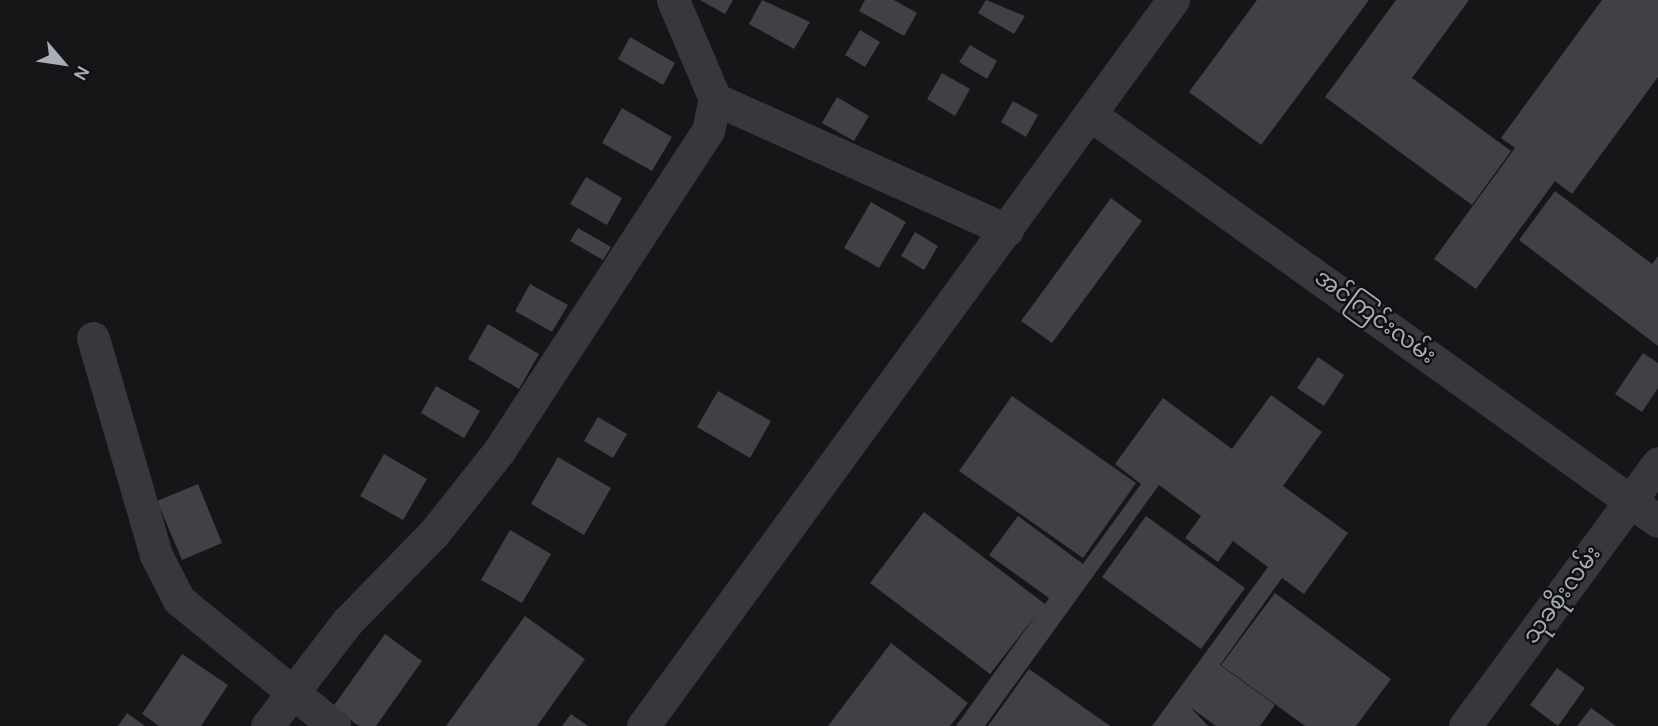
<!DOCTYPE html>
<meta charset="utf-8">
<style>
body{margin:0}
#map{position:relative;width:1658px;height:726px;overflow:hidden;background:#161618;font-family:Karla,"Noto Sans Myanmar",sans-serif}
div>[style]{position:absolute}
.building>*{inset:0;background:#404145}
.street>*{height:33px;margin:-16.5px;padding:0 16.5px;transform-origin:16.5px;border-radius:16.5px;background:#37383d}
span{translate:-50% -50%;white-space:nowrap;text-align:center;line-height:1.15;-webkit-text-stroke:5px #111113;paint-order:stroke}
.street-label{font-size:23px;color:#a8adb8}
.north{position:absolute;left:28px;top:28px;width:70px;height:70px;-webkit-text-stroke:5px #111113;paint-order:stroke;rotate:119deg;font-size:19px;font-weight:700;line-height:28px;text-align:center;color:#a8adb8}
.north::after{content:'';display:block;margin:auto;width:24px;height:32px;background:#a8adb8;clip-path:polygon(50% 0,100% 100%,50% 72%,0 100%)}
</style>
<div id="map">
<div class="building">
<i style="clip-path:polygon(700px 0,733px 0,725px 14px)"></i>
<i style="clip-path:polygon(762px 0,810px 22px,794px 49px,749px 24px)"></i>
<i style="clip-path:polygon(865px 0,894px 0,917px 13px,904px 36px,859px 11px)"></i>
<i style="clip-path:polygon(986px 0,1025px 16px,1014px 34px,978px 13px)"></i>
<i style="clip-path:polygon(1257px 0,1369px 0,1261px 145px,1189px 92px)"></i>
<i style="clip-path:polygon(1396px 0,1469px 0,1412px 78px,1511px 151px,1472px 205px,1325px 97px)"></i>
<i style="clip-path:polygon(1602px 0,1658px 0,1658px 77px,1572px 194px,1555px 181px,1476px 289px,1434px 259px,1515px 148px,1501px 138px)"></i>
<i style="clip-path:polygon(860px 30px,880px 42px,865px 67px,845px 55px)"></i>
<i style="clip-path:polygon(630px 37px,675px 63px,663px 85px,618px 59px)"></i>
<i style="clip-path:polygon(970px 45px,997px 61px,987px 79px,959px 62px)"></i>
<i style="clip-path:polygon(942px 73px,970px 89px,955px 116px,927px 99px)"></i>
<i style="clip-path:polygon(837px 97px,869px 116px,854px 141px,822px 123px)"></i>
<i style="clip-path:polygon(1013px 101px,1038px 115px,1026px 137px,1001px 122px)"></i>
<i style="clip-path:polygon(622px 108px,672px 137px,652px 171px,602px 143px)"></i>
<i style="clip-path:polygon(586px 177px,622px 198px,607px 225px,570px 204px)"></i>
<i style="clip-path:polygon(1555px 191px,1652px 264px,1658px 256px,1658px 346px,1519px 240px)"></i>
<i style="clip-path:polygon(1111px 198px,1142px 221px,1052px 343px,1021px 321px)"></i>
<i style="clip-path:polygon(871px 202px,906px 222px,879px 268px,844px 248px)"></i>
<i style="clip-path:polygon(578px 228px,611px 247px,603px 260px,570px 241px)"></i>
<i style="clip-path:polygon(915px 232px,938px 246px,924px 270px,901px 256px)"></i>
<i style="clip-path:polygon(530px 284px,568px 305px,552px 332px,515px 311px)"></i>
<i style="clip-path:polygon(488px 324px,539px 354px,519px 389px,468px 359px)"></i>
<i style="clip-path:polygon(1643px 353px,1658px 363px,1658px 388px,1642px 412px,1615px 394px)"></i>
<i style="clip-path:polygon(1318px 357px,1344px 375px,1324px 406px,1297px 388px)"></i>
<i style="clip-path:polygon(436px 386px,480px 411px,464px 438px,421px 413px)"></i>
<i style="clip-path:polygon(718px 391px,771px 421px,750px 458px,697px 427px)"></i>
<i style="clip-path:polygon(1271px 395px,1322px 432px,1283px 486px,1348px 533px,1304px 594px,1282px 578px,1220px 665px,1275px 705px,1260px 726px,1216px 726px,1190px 707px,1208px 726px,1152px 726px,1268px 567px,1233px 541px,1218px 562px,1185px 538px,1201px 516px,1159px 485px,985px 726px,956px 726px,1039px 611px,990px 674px,870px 583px,924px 512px,1045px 604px,1049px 598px,989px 555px,1018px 516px,1083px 564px,1141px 484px,1115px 464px,1163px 398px,1232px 449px)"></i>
<i style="clip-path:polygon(1012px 396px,1136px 483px,1083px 558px,959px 471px)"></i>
<i style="clip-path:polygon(598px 417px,627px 434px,613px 458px,584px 441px)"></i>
<i style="clip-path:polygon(384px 454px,427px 479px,403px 520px,360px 496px)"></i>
<i style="clip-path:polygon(558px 457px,611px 488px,584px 535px,531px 504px)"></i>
<i style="clip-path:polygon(198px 484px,222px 543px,182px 560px,157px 501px)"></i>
<i style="clip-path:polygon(1146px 516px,1245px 588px,1201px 649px,1102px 577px)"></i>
<i style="clip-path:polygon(510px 530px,551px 554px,522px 603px,481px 580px)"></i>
<i style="clip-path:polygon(1275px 593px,1391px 679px,1356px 726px,1305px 726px,1221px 665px)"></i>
<i style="clip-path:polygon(525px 616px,585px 659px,537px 726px,446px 726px)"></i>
<i style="clip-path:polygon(385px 634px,422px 661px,376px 726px,359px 726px,332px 708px)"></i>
<i style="clip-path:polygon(891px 643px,968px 703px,950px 726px,828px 726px)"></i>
<i style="clip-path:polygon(182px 654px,228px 685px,201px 726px,159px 726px,142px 714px)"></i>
<i style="clip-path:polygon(1557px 668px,1585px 688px,1558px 726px,1530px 705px)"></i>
<i style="clip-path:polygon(1029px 669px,1110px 726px,988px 726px)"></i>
<i style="clip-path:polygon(1591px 708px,1616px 726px,1577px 726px)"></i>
<i style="clip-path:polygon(127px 713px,145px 726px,118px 726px)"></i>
<i style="clip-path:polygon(571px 714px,588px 726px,562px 726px)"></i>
</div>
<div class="street">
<i style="left:715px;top:99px;width:320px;rotate:24.2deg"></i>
<i style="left:1091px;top:115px;width:697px;rotate:35.6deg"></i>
<i style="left:93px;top:338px;width:226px;rotate:73.8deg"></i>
<i style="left:156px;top:555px;width:51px;rotate:62.9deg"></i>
<i style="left:179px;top:600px;width:200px;rotate:39.1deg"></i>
<i style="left:267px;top:726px;width:133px;rotate:-52.4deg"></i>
<i style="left:348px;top:621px;width:123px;rotate:-45.7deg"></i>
<i style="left:434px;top:533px;width:105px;rotate:-51.6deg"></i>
<i style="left:499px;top:451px;width:382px;rotate:-56.9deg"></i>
<i style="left:708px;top:131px;width:33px;rotate:-78deg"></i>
<i style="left:715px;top:99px;width:108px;rotate:-113deg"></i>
<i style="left:643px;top:726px;width:899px;rotate:-53.87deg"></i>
<i style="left:1465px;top:726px;width:326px;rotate:-53.7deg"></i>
</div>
<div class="street-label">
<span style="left:1375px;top:317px;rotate:36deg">အင်ကြင်းလမ်း</span>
<span style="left:1562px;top:595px;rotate:-54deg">သုခစိုးလမ်း</span>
</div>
<div class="north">N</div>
</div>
